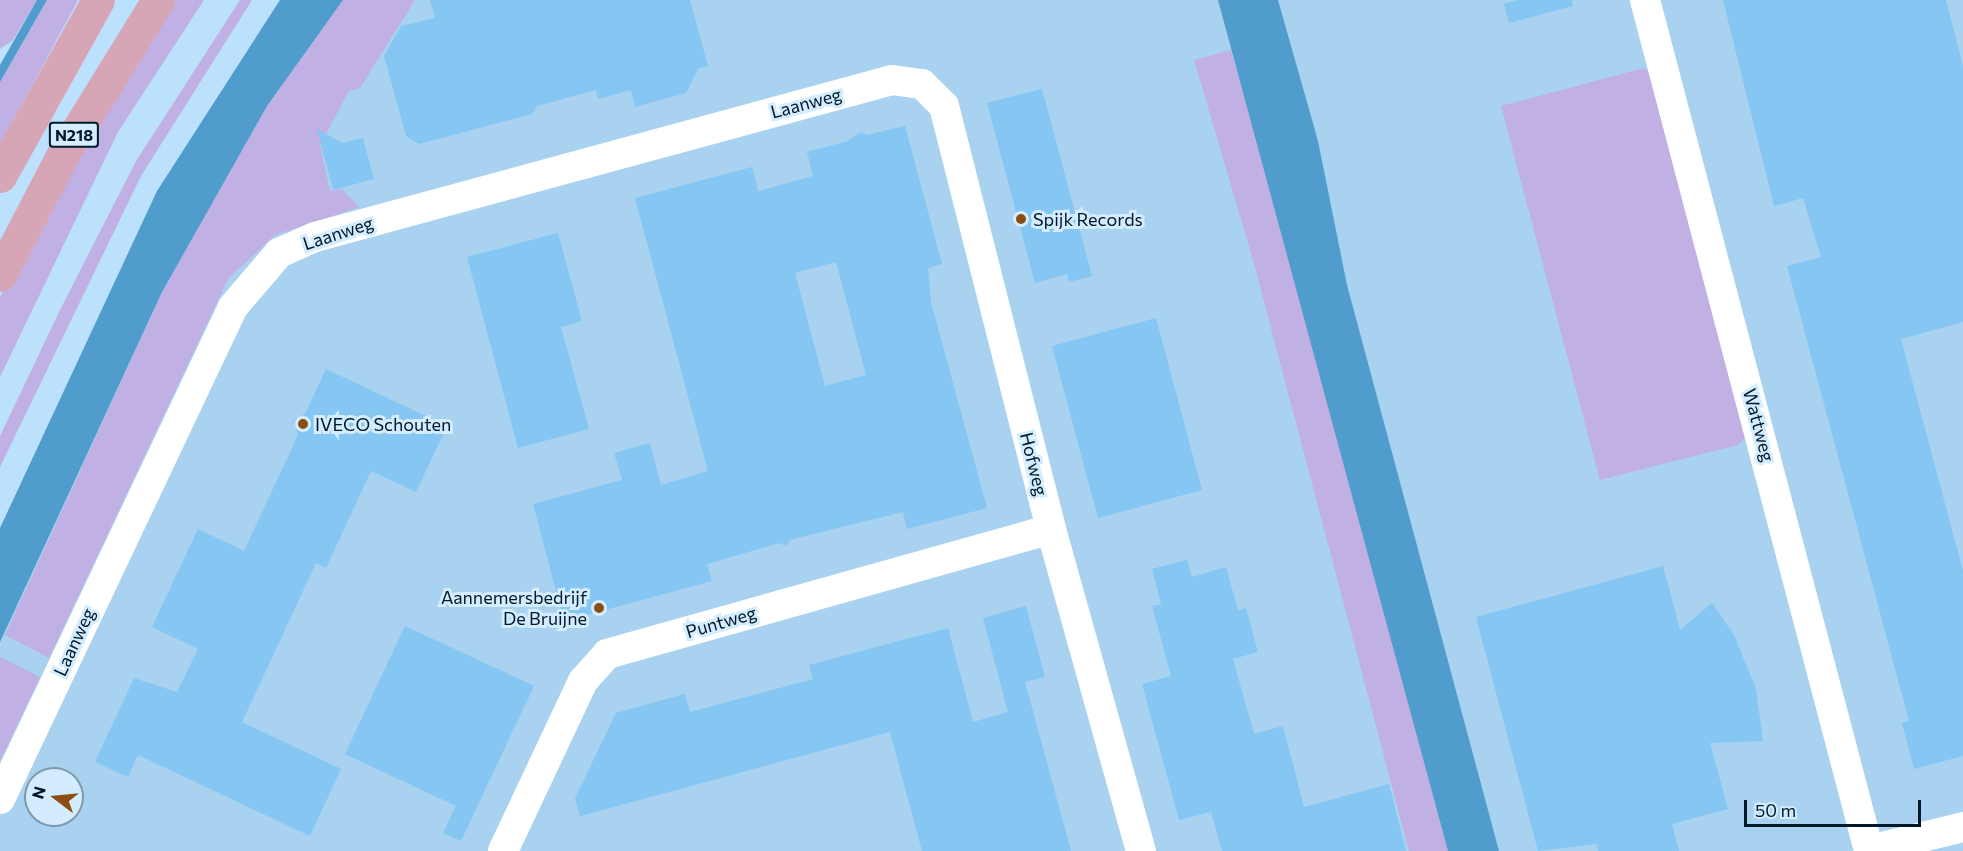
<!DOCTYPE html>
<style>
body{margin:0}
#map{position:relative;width:1963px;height:851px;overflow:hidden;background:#bbe1fd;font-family:Commissioner,sans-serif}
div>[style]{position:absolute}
.built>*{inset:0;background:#a8d2ef}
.green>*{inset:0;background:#c0b0e3}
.water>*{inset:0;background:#509ccd}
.building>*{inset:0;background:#85c6f2}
.minor>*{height:30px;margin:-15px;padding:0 15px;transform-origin:15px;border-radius:15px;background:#fff}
.major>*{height:33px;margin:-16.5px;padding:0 16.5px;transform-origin:16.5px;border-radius:16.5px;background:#d6a6b6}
.dots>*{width:16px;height:16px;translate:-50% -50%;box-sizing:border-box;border:3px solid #d3edff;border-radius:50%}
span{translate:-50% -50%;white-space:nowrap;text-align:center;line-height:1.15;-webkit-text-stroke:6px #d3edff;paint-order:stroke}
.shield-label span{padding:2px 4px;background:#d3edff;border:2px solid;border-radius:4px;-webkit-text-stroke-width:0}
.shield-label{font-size:16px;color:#001a2a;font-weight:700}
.street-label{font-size:18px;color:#001a2a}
.poi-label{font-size:18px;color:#001a2a}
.left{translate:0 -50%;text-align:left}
.right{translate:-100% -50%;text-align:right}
.north{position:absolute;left:24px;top:767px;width:60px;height:60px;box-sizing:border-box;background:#d3edff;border:2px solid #7f99aa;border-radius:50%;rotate:286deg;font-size:16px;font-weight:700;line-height:24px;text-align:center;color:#001a2a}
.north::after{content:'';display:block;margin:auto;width:21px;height:27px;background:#8b4e10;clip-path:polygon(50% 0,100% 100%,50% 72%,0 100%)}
.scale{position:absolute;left:1744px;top:800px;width:177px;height:27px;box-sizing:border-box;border:3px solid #001a2a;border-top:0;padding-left:8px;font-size:18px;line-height:21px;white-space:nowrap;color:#001a2a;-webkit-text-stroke:4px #d3edff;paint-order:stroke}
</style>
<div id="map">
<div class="built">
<i style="clip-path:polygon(evenodd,317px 0,1963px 0,1963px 851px,0 851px,0 579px,317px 0,36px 779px,72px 779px,72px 815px,36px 815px,36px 779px)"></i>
</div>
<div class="green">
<i style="clip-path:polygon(0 0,37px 0,13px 40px,0 49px)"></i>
<i style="clip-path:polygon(47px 0,78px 0,0 145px,0 82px)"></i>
<i style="clip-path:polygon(170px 0,204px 0,118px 132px,0 377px,0 297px)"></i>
<i style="clip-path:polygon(240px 0,252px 0,141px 176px,0 467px,0 436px,61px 308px,136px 161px)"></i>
<i style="clip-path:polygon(343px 0,415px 0,360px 88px,349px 91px,320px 145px,330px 191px,342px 189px,359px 207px,275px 235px,228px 279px,49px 658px,5px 635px,162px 292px,267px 106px)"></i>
<i style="clip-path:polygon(1231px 50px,1294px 271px,1448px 851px,1409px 851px,1253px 260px,1194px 60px)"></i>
<i style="clip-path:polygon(1644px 68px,1650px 72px,1747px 436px,1738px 445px,1600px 480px,1501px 106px)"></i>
<i style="clip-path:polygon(0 657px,40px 677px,0 761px)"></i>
</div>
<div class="water">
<i style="clip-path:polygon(37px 0,47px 0,0 82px,0 65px)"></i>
<i style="clip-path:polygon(280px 0,343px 0,267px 106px,162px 292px,0 642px,0 528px,157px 191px)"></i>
<i style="clip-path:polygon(1218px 0,1278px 0,1318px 141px,1347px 285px,1499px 851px,1448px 851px)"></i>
</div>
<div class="building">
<i style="clip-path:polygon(430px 0,690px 0,708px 66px,698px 69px,686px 93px,635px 107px,631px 90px,598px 99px,596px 90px,537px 106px,532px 114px,419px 144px,406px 136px,384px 56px,401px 26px,435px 18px)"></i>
<i style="clip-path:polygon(1519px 0,1572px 0,1573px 6px,1509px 23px,1504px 4px)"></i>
<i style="clip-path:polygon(1723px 0,1946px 0,1963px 66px,1963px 322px,1901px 339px,1963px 571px,1963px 756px,1914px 769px,1902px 723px,1909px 721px,1787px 266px,1821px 257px,1803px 198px,1774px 206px)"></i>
<i style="clip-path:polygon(1042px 89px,1092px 276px,1069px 282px,1067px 274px,1035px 283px,987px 103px)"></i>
<i style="clip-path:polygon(evenodd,905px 126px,942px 264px,928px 268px,931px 302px,987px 508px,907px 529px,903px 512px,790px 540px,786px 546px,779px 543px,707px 564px,712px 581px,564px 621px,533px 504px,622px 480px,614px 453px,650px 443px,661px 485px,708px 471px,635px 198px,752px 167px,758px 191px,813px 176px,807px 152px,848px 141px,860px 132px,867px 135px,905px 126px,836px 262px,866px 375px,825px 386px,795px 273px,836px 262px)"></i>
<i style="clip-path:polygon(317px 129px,342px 143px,363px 138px,374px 179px,333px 190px)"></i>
<i style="clip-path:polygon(558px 233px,582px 321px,561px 327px,589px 429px,518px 448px,467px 257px)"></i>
<i style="clip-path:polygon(1156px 318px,1202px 490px,1098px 518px,1052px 346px)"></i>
<i style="clip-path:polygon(326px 369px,447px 426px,416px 492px,371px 471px,326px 568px,316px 563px,242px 722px,341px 769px,310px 836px,138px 755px,128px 777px,95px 762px,134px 678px,177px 692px,198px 649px,152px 627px,198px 529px,244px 551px,298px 435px,294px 421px,305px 414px)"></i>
<i style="clip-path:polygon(1187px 560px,1192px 577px,1226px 567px,1238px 610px,1246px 608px,1258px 652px,1233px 659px,1254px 734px,1283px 726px,1304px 807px,1389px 784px,1406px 851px,1222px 851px,1211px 812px,1179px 820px,1142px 684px,1171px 676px,1152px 606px,1161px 604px,1152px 569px)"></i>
<i style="clip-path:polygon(1663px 566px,1680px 630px,1712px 603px,1734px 635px,1756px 689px,1763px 741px,1710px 743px,1728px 809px,1672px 824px,1679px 851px,1598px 851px,1596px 844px,1538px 851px,1476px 617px)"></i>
<i style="clip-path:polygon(1026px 606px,1045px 677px,1025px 682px,1071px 851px,922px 851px,890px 732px,580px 816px,575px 798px,616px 713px,685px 694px,690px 712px,813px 679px,809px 665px,948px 628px,973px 722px,1008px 712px,983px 618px)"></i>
<i style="clip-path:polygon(405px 626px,534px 686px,461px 841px,443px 833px,456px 806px,345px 754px)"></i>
</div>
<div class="minor">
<i style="left:1645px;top:0;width:880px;rotate:75.25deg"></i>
<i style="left:0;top:799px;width:544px;rotate:-64.66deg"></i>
<i style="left:233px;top:307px;width:71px;rotate:-49.6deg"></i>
<i style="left:279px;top:253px;width:39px;rotate:-24deg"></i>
<i style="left:315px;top:237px;width:598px;rotate:-15.22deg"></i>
<i style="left:892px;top:80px;width:30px;rotate:8deg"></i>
<i style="left:922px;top:84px;width:31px;rotate:45deg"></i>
<i style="left:944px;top:106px;width:436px;rotate:75.8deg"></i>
<i style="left:1051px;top:529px;width:334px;rotate:74.4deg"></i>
<i style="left:1869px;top:850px;width:97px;rotate:-13.7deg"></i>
<i style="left:503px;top:851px;width:188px;rotate:-64.8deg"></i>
<i style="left:583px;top:681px;width:36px;rotate:-48deg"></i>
<i style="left:607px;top:654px;width:461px;rotate:-15.7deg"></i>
</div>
<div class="major">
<i style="left:0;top:176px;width:201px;rotate:-60.9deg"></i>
<i style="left:0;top:275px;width:139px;rotate:-62.5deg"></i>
<i style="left:64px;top:152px;width:179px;rotate:-58.3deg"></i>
</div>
<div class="dots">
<i style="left:1021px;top:219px;background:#8b4e10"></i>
<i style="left:303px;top:424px;background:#8b4e10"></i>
<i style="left:599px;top:608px;background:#8b4e10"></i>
</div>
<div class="shield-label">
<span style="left:74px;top:135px">N218</span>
</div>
<div class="street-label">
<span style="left:806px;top:103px;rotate:-15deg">Laanweg</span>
<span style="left:338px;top:233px;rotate:-18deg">Laanweg</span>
<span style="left:1759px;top:425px;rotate:75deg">Wattweg</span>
<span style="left:1034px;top:464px;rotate:76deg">Hofweg</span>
<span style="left:721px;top:622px;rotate:-16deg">Puntweg</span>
<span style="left:74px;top:642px;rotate:-65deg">Laanweg</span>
</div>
<div class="poi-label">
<span class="left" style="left:1033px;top:219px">Spijk Records</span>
<span class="left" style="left:315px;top:424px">IVECO Schouten</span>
<span class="right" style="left:587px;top:608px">Aannemersbedrijf<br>De Bruijne</span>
</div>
<div class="north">N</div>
<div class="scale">50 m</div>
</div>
